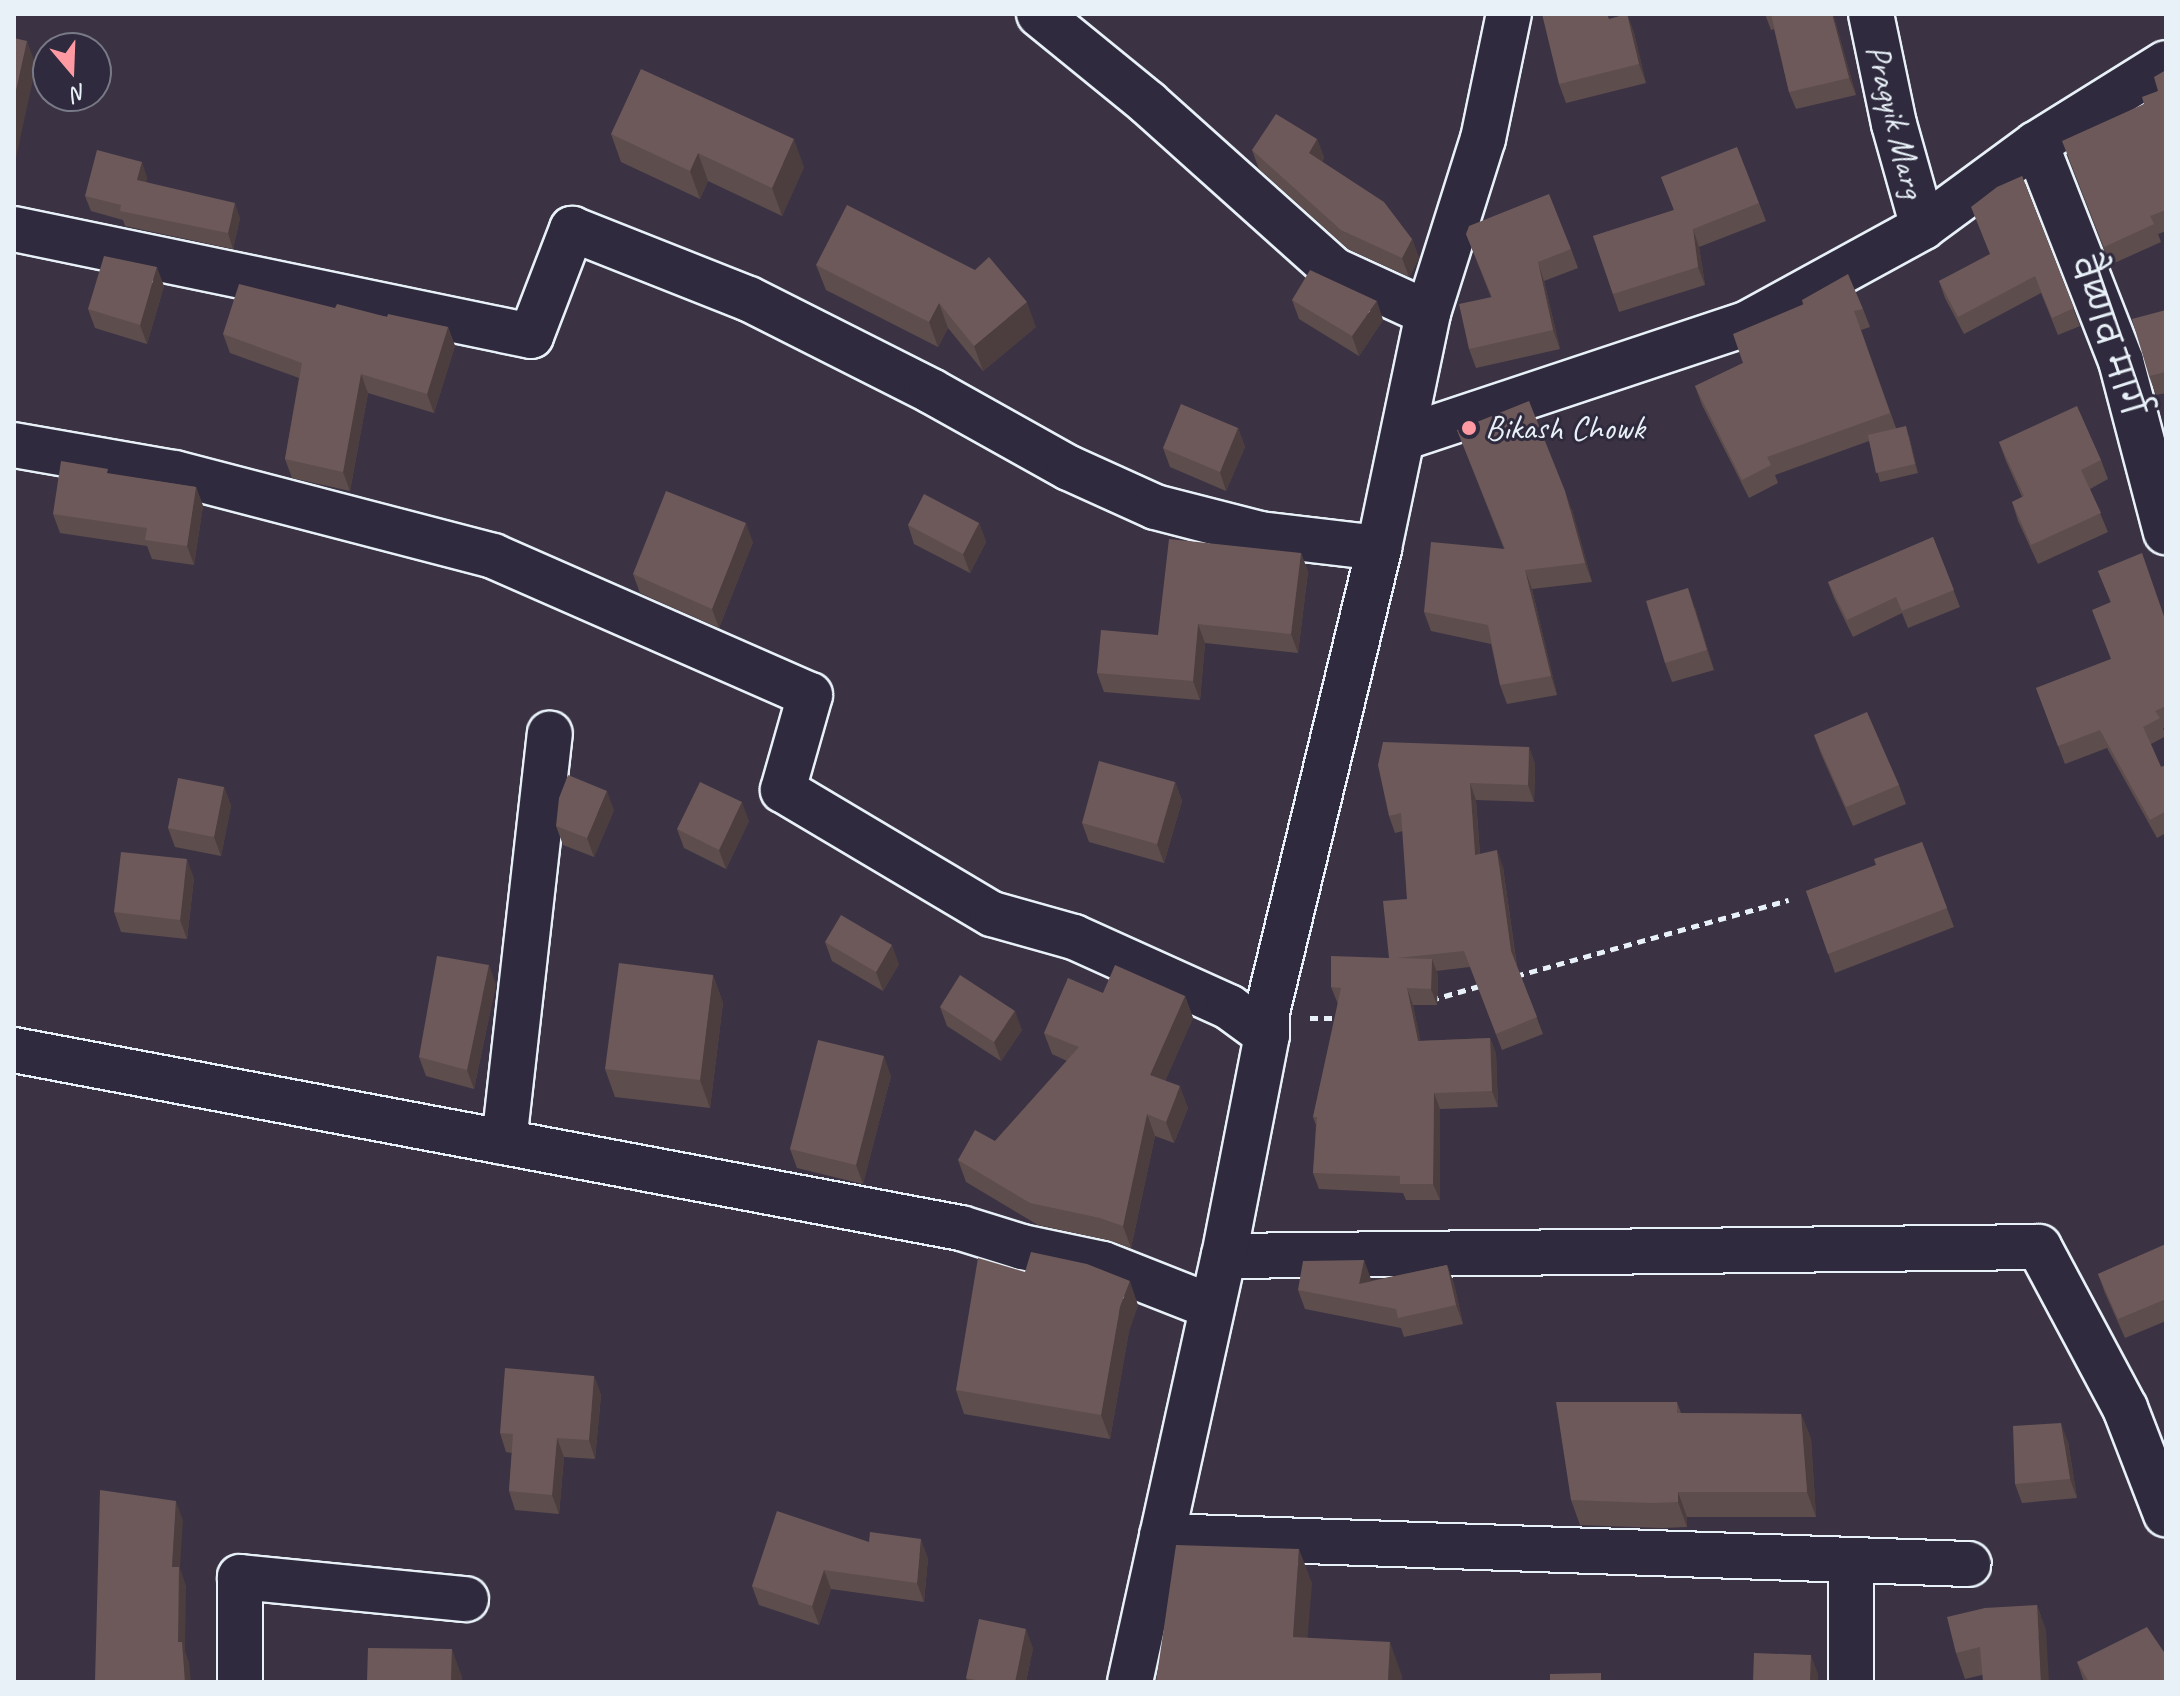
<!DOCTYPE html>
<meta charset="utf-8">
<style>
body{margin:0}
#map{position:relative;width:2180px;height:1696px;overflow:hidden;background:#3b3343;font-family:Caveat,"Playpen Sans Deva",sans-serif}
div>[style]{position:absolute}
.path>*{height:5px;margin-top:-2.5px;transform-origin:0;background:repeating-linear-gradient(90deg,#e8f1f8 0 8px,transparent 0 14px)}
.roads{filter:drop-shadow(2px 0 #e8f1f8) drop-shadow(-2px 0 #e8f1f8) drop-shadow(0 2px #e8f1f8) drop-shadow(0 -2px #e8f1f8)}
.minor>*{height:44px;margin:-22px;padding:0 22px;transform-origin:22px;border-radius:22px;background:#2f2a3d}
.wall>*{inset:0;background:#5e4d4d}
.shaded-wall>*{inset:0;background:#4c3e3f}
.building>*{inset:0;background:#6d595a}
.dots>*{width:22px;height:22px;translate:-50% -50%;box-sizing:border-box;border:4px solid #2f2a3d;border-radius:50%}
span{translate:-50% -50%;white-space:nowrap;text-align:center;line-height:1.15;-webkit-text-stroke:6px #2f2a3d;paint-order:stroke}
.street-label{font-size:34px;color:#e8f1f8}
.poi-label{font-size:34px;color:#e8f1f8}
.left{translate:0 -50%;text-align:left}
.frame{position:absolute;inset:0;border:16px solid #e8f1f8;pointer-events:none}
.north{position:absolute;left:32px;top:32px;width:80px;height:80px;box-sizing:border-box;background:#2f2a3d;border:2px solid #797a88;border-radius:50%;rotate:161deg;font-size:22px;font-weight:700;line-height:32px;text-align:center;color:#e8f1f8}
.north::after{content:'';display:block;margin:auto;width:28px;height:36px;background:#ff9aa2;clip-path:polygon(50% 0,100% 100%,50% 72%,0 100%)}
</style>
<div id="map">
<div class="path">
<i style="left:1516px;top:976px;width:283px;rotate:-15.6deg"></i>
<i style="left:1431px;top:1000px;width:54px;rotate:-16.1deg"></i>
<i style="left:1310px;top:1018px;width:30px"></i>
</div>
<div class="roads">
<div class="minor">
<i style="left:1039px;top:14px;width:141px;rotate:39.2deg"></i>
<i style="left:1148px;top:103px;width:250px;rotate:41.9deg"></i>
<i style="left:1334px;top:270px;width:103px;rotate:24.6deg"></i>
<i style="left:1871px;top:14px;width:112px;rotate:78.2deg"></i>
<i style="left:1894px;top:124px;width:107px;rotate:74.3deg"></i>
<i style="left:2036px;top:144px;width:233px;rotate:68.6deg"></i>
<i style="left:2121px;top:361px;width:177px;rotate:75.3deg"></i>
<i style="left:14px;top:229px;width:528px;rotate:11.69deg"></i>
<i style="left:531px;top:336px;width:115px;rotate:-69deg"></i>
<i style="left:572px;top:229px;width:190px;rotate:21.6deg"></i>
<i style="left:749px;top:299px;width:204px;rotate:26.8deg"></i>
<i style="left:931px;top:391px;width:158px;rotate:29.2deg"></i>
<i style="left:1069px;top:468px;width:94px;rotate:24.4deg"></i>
<i style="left:1155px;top:507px;width:108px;rotate:14.4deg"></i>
<i style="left:1260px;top:534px;width:120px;rotate:6.7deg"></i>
<i style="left:1403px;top:438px;width:364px;rotate:-18.4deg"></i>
<i style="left:1748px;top:323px;width:200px;rotate:-28.7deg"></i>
<i style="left:1923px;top:227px;width:140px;rotate:-36.3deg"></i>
<i style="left:2036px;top:144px;width:153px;rotate:-31.9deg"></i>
<i style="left:14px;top:445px;width:163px;rotate:9.9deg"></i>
<i style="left:175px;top:473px;width:329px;rotate:14.6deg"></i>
<i style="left:493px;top:556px;width:346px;rotate:23.7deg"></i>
<i style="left:810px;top:695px;width:99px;rotate:105.9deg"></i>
<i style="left:783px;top:790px;width:243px;rotate:30.7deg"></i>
<i style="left:992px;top:914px;width:85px;rotate:15.7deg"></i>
<i style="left:1074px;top:937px;width:170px;rotate:24.3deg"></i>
<i style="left:1229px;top:1007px;width:47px;rotate:36.4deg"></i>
<i style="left:14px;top:1050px;width:964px;rotate:10.65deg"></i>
<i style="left:961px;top:1228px;width:64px;rotate:17.3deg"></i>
<i style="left:1022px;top:1247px;width:83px;rotate:11.9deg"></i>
<i style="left:1103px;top:1264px;width:117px;rotate:21.5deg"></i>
<i style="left:504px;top:1142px;width:411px;rotate:-83.6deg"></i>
<i style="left:1224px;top:1256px;width:815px;rotate:-0.63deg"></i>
<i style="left:2039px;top:1247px;width:183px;rotate:61.9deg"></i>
<i style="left:2125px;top:1408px;width:114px;rotate:68.9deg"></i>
<i style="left:1162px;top:1536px;width:807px;rotate:1.99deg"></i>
<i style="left:1851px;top:1560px;width:122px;rotate:90deg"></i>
<i style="left:240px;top:1682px;width:105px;rotate:-90deg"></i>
<i style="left:240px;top:1577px;width:227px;rotate:5.6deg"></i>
<i style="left:1130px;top:1682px;width:436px;rotate:-77.6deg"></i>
<i style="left:1224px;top:1256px;width:225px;rotate:-79deg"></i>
<i style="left:1267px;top:1035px;width:23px;rotate:-90deg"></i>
<i style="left:1267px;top:1012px;width:477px;rotate:-76.4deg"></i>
<i style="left:1379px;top:548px;width:240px;rotate:-78.2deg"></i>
<i style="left:1428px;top:313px;width:182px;rotate:-72.5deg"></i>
<i style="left:1483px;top:139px;width:128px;rotate:-78.3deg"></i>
</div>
</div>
<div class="wall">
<i style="clip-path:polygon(1627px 14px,1634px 33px,1646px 83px,1566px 103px,1559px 84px,1611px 19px)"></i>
<i style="clip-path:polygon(1765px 14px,1833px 14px,1856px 95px,1796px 109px,1789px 92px,1774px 29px,1771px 30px)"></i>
<i style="clip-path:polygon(2166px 70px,2166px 231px,2158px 234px,2161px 242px,2110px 265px,2069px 159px,2144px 104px,2158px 91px)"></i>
<i style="clip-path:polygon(611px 134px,804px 167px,782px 216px,708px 181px,700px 199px,621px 162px)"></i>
<i style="clip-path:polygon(1317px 139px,1324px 158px,1322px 162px,1412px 239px,1419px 258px,1409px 277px,1348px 249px,1259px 169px,1252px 150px)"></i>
<i style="clip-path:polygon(2022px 176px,2080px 326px,2058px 335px,2041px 293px,1964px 334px,1945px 298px,1939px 281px,1990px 255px)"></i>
<i style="clip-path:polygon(147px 177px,146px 182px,240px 218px,233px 249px,125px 226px,123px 220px,91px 211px,85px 196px)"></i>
<i style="clip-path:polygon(1661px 177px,1759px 203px,1766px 221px,1699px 247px,1705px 285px,1619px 312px,1593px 236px,1674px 210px)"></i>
<i style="clip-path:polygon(1466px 234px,1571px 249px,1578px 268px,1544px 281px,1560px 349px,1476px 368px,1469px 349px,1491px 297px)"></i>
<i style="clip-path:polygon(816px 265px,1036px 327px,983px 371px,948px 328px,938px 347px,826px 290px)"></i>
<i style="clip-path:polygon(164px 286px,147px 344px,95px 328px,88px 309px)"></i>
<i style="clip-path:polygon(1292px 300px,1383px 320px,1359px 356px,1299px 319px)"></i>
<i style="clip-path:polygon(1802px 300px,1863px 309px,1870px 327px,1861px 330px,1896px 428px,1909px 436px,1918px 473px,1880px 482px,1869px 441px,1775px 475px,1778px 483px,1749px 498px,1702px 405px,1695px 386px,1743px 363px,1803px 305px)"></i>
<i style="clip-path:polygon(335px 308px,448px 327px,455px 346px,434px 413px,368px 393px,350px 491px,292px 478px,285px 459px,299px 378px,230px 353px,223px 334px)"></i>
<i style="clip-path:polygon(2166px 310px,2166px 393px,2156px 395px,2149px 376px)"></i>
<i style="clip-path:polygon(1238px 428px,1245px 447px,1226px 491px,1170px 467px,1163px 448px)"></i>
<i style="clip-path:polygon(1457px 430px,1572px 510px,1592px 582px,1532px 589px,1557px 695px,1507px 704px,1500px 685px,1491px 644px,1431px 631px,1424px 612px,1504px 549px)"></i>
<i style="clip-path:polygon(1999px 442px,2101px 460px,2108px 479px,2090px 489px,2108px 532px,2038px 564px,2018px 521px,2012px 502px,2022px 497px,2006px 461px)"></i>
<i style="clip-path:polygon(109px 474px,196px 487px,203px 506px,194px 565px,152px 559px,147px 546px,60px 533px,53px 514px)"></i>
<i style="clip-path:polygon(979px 523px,986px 542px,970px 573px,914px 544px,908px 525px)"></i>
<i style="clip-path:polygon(1933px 537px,1960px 607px,1908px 628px,1902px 613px,1853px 637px,1834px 598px,1828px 582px)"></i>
<i style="clip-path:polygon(753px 542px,719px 628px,640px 593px,633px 574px)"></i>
<i style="clip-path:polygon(1301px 553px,1308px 572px,1298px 653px,1205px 643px,1200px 700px,1104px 692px,1097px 673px,1158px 635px)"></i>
<i style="clip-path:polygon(2098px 571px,2166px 621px,2166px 727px,2163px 728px,2166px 736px,2151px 744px,2161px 767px,2166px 765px,2166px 833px,2157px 838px,2107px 748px,2065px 764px,2036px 688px,2111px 659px,2111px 603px)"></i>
<i style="clip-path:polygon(1695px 608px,1714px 670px,1672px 682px,1665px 663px)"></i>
<i style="clip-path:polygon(1814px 735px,1899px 785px,1906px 804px,1853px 826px,1821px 754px)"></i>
<i style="clip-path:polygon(1529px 747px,1535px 764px,1534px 802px,1476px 800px,1480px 854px,1503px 867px,1517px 966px,1543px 1034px,1502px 1050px,1470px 967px,1436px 971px,1438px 975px,1437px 1005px,1413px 1005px,1420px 1041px,1490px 1038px,1496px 1054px,1498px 1107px,1440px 1109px,1440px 1200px,1406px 1200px,1403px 1193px,1319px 1189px,1313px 1173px,1316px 1125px,1313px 1117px,1338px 1004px,1331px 987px,1389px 958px,1407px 899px,1403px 831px,1395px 833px,1389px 816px)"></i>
<i style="clip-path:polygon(1175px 782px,1182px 801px,1164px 863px,1089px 842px,1082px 823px)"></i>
<i style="clip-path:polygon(224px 787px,231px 806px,221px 856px,175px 847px,168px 828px)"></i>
<i style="clip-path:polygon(614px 810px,594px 857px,563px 845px,556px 826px)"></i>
<i style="clip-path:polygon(749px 821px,726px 869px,684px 848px,677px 829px)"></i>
<i style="clip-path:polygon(1922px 842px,1954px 927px,1835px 973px,1806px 891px,1876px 865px)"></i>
<i style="clip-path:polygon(194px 878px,187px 939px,121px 932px,114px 912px)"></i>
<i style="clip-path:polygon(825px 942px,899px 964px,883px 991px,832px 961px)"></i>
<i style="clip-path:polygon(713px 975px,723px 1003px,710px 1108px,615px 1097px,605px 1069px)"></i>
<i style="clip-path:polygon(496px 984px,474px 1089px,426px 1076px,419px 1057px)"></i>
<i style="clip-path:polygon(1103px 993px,1185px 996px,1193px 1018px,1165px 1081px,1188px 1108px,1174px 1143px,1155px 1136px,1131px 1248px,1108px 1240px,1038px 1225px,966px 1182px,958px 1160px,995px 1141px,1067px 1061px,1052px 1054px,1044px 1033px)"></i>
<i style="clip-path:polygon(940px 1007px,1022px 1030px,1001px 1061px,947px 1026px)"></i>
<i style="clip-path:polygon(891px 1076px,863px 1184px,797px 1168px,790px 1149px)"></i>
<i style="clip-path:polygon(2166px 1244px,2166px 1321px,2125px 1338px,2105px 1293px,2098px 1274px)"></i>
<i style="clip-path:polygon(1364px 1260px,1370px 1281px,1447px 1265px,1454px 1284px,1463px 1324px,1404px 1337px,1401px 1328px,1305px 1309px,1298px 1290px)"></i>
<i style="clip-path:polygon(1138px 1305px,1129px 1331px,1110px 1439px,964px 1414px,956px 1390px)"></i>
<i style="clip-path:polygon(594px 1376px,601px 1395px,595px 1459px,564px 1457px,559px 1514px,515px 1510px,509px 1491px,512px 1453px,506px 1452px,500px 1433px)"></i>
<i style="clip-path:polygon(1677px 1402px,1681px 1413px,1801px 1414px,1811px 1439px,1816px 1517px,1687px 1517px,1687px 1527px,1662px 1528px,1580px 1525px,1571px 1500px)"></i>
<i style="clip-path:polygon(2068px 1442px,2077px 1498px,2022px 1503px,2015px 1484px)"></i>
<i style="clip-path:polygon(869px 1542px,928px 1558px,924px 1602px,831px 1589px,819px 1625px,759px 1605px,752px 1586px)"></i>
<i style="clip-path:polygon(2037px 1605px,2046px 1631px,1982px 1675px,1965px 1679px,1956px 1653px)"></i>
<i style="clip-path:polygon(1033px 1648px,1026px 1682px,968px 1682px,966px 1678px)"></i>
<i style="clip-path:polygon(2077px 1662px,2166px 1682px,2084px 1682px)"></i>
</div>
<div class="shaded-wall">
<i style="clip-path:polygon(1627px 14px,1634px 33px,1646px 83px,1639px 64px)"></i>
<i style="clip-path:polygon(1832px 14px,1833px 14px,1856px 95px,1849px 78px)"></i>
<i style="clip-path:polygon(27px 41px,36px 66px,14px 167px,14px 100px)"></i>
<i style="clip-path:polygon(794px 139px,804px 167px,782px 216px,772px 188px)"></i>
<i style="clip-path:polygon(1317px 139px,1324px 158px,1316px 172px,1309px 153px)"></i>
<i style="clip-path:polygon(698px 153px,708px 181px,700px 199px,690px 171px)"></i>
<i style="clip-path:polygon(142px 162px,147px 177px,142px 196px,137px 180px)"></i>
<i style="clip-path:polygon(235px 203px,240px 218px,233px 249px,228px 233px)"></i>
<i style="clip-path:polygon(1693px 229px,1699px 247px,1705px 285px,1698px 267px)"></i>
<i style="clip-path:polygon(1412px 239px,1419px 258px,1409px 277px,1402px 258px)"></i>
<i style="clip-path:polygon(1538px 262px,1544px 281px,1560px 349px,1553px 330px)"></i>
<i style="clip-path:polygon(157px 267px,164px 286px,147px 344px,140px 325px)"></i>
<i style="clip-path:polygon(1377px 301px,1383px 320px,1359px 356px,1352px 336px)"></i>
<i style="clip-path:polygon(1027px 302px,1036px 327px,983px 371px,974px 346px)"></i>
<i style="clip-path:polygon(939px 303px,948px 328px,938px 347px,929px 322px)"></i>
<i style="clip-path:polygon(448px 327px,455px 346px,434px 413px,427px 394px)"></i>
<i style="clip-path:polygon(361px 374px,368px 393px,350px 491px,343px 472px)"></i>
<i style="clip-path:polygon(1906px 426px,1909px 436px,1918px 473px,1915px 464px)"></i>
<i style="clip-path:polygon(1238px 428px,1245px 447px,1226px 491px,1220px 472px)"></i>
<i style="clip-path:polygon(196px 487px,203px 506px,194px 565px,187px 546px)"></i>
<i style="clip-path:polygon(1565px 491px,1572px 510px,1592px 582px,1585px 563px)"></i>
<i style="clip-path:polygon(746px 523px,753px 542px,719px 628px,712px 609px)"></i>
<i style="clip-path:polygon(979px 523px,986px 542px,970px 573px,963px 554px)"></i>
<i style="clip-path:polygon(1301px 553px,1308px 572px,1298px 653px,1291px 634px)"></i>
<i style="clip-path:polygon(1525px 570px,1532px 589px,1557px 695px,1551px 676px)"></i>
<i style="clip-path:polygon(1688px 588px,1695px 608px,1714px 670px,1707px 650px)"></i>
<i style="clip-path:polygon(1198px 624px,1205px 643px,1200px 700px,1193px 681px)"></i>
<i style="clip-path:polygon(1529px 747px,1535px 764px,1534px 802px,1528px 785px)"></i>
<i style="clip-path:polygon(1175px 782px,1182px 801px,1164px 863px,1157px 844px)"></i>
<i style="clip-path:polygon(1470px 783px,1476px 800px,1481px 872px,1475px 855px)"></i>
<i style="clip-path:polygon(224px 787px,231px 806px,221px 856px,214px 837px)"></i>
<i style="clip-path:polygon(607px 791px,614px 810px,594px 857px,587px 838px)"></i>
<i style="clip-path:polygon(742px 802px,749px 821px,726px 869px,719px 850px)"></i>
<i style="clip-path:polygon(1497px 850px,1503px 867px,1517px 968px,1511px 951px)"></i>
<i style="clip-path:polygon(187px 859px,194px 878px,187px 939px,180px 920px)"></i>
<i style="clip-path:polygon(892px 945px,899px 964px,883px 991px,876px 972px)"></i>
<i style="clip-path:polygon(1432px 959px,1438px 975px,1437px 1005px,1431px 989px)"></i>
<i style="clip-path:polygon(489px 965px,496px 984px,474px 1089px,467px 1070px)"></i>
<i style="clip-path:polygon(713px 975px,723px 1003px,710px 1108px,700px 1080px)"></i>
<i style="clip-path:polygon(1407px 988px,1413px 1005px,1424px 1057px,1418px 1041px)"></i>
<i style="clip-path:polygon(1185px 996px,1193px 1018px,1158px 1097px,1150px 1075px)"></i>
<i style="clip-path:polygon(1015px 1011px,1022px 1030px,1001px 1061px,994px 1042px)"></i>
<i style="clip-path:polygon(1490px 1038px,1496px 1054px,1498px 1107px,1492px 1091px)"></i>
<i style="clip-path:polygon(884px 1056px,891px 1076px,863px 1184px,856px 1165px)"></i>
<i style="clip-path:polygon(1180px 1086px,1188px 1108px,1174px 1143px,1166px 1122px)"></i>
<i style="clip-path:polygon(1434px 1093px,1440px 1109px,1440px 1200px,1433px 1184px)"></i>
<i style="clip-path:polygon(1147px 1114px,1155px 1136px,1131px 1248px,1123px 1226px)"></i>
<i style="clip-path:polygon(1364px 1260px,1371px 1279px,1366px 1303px,1359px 1284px)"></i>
<i style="clip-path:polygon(1447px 1265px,1454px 1284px,1463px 1324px,1456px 1305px)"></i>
<i style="clip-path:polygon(1130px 1281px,1138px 1305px,1129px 1331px,1110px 1439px,1101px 1415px,1120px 1307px)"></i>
<i style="clip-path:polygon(594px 1376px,601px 1395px,595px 1459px,589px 1440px)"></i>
<i style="clip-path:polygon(1801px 1414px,1811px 1439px,1816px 1517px,1807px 1492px)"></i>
<i style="clip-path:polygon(2061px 1423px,2068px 1442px,2077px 1498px,2070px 1479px)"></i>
<i style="clip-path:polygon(557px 1438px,564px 1457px,559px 1514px,552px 1495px)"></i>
<i style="clip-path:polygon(1678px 1492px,1687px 1517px,1687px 1527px,1678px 1502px)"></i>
<i style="clip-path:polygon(176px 1501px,183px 1520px,180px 1568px,186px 1586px,185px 1651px,189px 1662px,191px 1682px,185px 1682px,178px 1642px,172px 1567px)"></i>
<i style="clip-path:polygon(921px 1539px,928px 1558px,924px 1602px,917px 1583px)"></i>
<i style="clip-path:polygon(1299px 1549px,1312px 1583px,1305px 1670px,1293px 1637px)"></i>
<i style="clip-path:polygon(824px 1570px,831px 1589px,819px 1625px,812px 1606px)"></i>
<i style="clip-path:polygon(2037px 1605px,2046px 1631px,2049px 1682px,2041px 1682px)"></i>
<i style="clip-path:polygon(1026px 1629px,1033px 1648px,1026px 1682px,1015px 1682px)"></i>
<i style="clip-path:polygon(1390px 1642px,1402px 1676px,1402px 1682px,1388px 1682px)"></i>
<i style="clip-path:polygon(452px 1649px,462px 1677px,462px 1682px,451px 1682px)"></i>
<i style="clip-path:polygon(1811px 1655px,1818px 1674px,1818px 1682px,1810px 1682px)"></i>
</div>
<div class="building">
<i style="clip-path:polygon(1542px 14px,1607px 14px,1609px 19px,1627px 14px,1639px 64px,1559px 84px)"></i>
<i style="clip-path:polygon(1771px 14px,1832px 14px,1849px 78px,1789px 92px)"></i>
<i style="clip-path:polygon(14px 38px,27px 41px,14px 100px)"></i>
<i style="clip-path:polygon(641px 69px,794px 139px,772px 188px,698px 153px,690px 171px,611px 134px)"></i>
<i style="clip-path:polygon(2166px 70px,2166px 210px,2150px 216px,2154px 224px,2104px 247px,2062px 141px,2144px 104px,2142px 97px,2158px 91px,2154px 77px)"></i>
<i style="clip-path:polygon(1276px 114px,1317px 139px,1309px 153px,1384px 202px,1412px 239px,1402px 258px,1341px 230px,1252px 150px)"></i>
<i style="clip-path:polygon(1737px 147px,1759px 203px,1693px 229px,1698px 267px,1613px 294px,1593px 236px,1674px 210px,1661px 177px)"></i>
<i style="clip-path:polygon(97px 150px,142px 162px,137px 180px,235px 203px,228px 233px,120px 211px,121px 205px,85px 196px)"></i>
<i style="clip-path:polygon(2022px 176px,2074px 308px,2052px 318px,2035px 276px,1958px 317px,1939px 281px,1990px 254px,1971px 207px,1997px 187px)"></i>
<i style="clip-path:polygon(1549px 194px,1571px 249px,1538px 262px,1553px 330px,1469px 349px,1459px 304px,1492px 297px,1466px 234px,1469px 226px)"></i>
<i style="clip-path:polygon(847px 205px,975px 270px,989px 257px,1027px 302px,974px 346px,939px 303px,929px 322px,816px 265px)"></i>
<i style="clip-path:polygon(104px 256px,157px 267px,140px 325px,88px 309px)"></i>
<i style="clip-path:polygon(1310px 270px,1377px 301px,1352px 336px,1292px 300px)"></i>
<i style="clip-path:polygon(1848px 274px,1863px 309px,1854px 311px,1890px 413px,1767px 457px,1771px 465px,1742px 480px,1695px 386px,1743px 363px,1733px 334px,1804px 304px,1802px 300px)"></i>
<i style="clip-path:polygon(239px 284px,335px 308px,337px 304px,387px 317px,388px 314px,448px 327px,427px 394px,361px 374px,343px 472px,285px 459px,302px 363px,223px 334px)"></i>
<i style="clip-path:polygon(2166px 310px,2166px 372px,2149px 376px,2132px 319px)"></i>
<i style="clip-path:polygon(1529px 401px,1565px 491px,1585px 563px,1525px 570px,1551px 676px,1500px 685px,1488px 625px,1424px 612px,1431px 542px,1505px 549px,1457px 430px)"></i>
<i style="clip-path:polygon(1181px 404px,1238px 428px,1220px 472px,1163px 448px)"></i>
<i style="clip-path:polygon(2077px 406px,2101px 460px,2081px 470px,2101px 513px,2031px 545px,2012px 502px,2024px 496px,1999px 442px)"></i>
<i style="clip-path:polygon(1906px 426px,1915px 464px,1876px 473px,1868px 435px)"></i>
<i style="clip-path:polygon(61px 461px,108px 469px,107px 473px,196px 487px,187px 546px,145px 540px,147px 528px,53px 514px)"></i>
<i style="clip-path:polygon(666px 491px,746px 523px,712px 609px,633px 574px)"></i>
<i style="clip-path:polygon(924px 494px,979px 523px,963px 554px,908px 525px)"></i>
<i style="clip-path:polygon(1933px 537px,1954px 590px,1902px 611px,1896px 597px,1847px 620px,1828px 582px)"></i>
<i style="clip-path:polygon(1169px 539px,1301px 553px,1291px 634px,1198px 624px,1193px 681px,1097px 673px,1101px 630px,1158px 635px)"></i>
<i style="clip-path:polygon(2142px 553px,2166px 622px,2166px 706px,2155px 711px,2160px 718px,2143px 727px,2161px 767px,2166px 765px,2166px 811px,2150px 820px,2100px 730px,2058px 746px,2036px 688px,2111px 659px,2092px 610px,2111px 602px,2098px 571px)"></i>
<i style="clip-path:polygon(1688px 588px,1707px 650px,1665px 663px,1646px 601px)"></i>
<i style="clip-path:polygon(1867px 712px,1899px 785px,1846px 807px,1814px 735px)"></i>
<i style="clip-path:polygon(1383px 742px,1529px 747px,1528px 785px,1470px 783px,1475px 855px,1497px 850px,1511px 951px,1537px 1017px,1496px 1034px,1464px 951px,1397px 958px,1432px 959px,1431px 989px,1407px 988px,1418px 1041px,1490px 1038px,1492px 1091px,1434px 1093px,1433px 1184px,1400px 1184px,1400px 1176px,1313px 1173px,1317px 1117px,1313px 1117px,1341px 988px,1331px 987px,1331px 956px,1389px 958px,1383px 901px,1407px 899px,1401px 813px,1389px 816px,1378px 765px)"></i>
<i style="clip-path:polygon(1099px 761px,1175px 782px,1157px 844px,1082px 823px)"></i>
<i style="clip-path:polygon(568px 775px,607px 791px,587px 838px,556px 826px,559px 798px)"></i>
<i style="clip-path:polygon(178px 778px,224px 787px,214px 837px,168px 828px)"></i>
<i style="clip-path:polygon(700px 782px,742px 802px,719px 850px,677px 829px)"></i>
<i style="clip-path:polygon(1922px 842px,1947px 908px,1828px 954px,1806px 891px,1876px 865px,1874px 859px)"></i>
<i style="clip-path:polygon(121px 852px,187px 859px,180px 920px,114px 912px)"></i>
<i style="clip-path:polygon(841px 915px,892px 945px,876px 972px,825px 942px)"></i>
<i style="clip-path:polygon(437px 956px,489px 965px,467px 1070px,419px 1057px)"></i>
<i style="clip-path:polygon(619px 963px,713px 975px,700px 1080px,605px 1069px)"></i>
<i style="clip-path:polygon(1115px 965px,1185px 996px,1150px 1075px,1180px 1086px,1166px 1122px,1147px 1114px,1123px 1226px,1100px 1218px,1030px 1203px,958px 1160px,975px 1130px,995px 1141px,1079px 1047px,1044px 1033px,1068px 978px,1103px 993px)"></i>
<i style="clip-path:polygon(960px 975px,1015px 1011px,994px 1042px,940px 1007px)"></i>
<i style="clip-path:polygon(818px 1040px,884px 1056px,856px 1165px,790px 1149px)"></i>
<i style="clip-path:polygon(2166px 1244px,2166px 1299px,2118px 1319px,2098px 1274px)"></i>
<i style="clip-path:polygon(1031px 1252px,1087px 1264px,1130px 1281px,1120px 1307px,1101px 1415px,956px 1390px,978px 1258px,1025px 1272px)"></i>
<i style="clip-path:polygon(1364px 1260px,1359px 1284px,1447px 1265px,1456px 1305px,1398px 1318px,1396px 1309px,1298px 1290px,1303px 1261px)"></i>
<i style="clip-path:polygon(505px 1368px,594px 1376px,589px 1440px,557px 1438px,552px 1495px,509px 1491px,513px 1434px,500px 1433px)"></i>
<i style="clip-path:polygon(1556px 1402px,1677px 1402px,1677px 1413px,1801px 1414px,1807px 1492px,1678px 1492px,1678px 1502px,1652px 1503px,1571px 1500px)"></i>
<i style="clip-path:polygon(2061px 1423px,2070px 1479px,2015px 1484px,2013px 1426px)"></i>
<i style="clip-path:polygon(100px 1490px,176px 1501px,172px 1567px,179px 1567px,178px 1642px,182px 1642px,185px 1682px,95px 1682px)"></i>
<i style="clip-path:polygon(777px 1511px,869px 1542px,870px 1532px,921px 1539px,917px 1583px,824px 1570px,812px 1606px,752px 1586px)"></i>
<i style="clip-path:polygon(1176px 1545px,1299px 1549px,1293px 1637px,1390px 1642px,1388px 1682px,1156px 1682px)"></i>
<i style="clip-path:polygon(2037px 1605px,2041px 1682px,1983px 1682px,1980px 1647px,1956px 1653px,1947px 1617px,1985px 1608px)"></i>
<i style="clip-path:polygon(979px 1619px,1026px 1629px,1015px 1682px,985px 1682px,966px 1678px)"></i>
<i style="clip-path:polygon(2147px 1627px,2166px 1655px,2166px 1682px,2089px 1682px,2077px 1662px)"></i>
<i style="clip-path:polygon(368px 1648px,452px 1649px,451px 1682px,367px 1682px)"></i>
<i style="clip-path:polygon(1754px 1653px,1811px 1655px,1810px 1682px,1753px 1682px)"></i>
<i style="clip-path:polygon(1601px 1673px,1601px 1682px,1550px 1682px,1550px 1674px)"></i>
</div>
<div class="dots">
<i style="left:1469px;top:428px;background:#ff9aa2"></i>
</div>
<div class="street-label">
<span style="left:1896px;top:121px;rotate:76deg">Pragyik Marg</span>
<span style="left:2107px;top:336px;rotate:71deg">वैष्णव मार्ग</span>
</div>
<div class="poi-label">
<span class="left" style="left:1485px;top:428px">Bikash Chowk</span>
</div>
<div class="frame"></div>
<div class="north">N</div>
</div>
